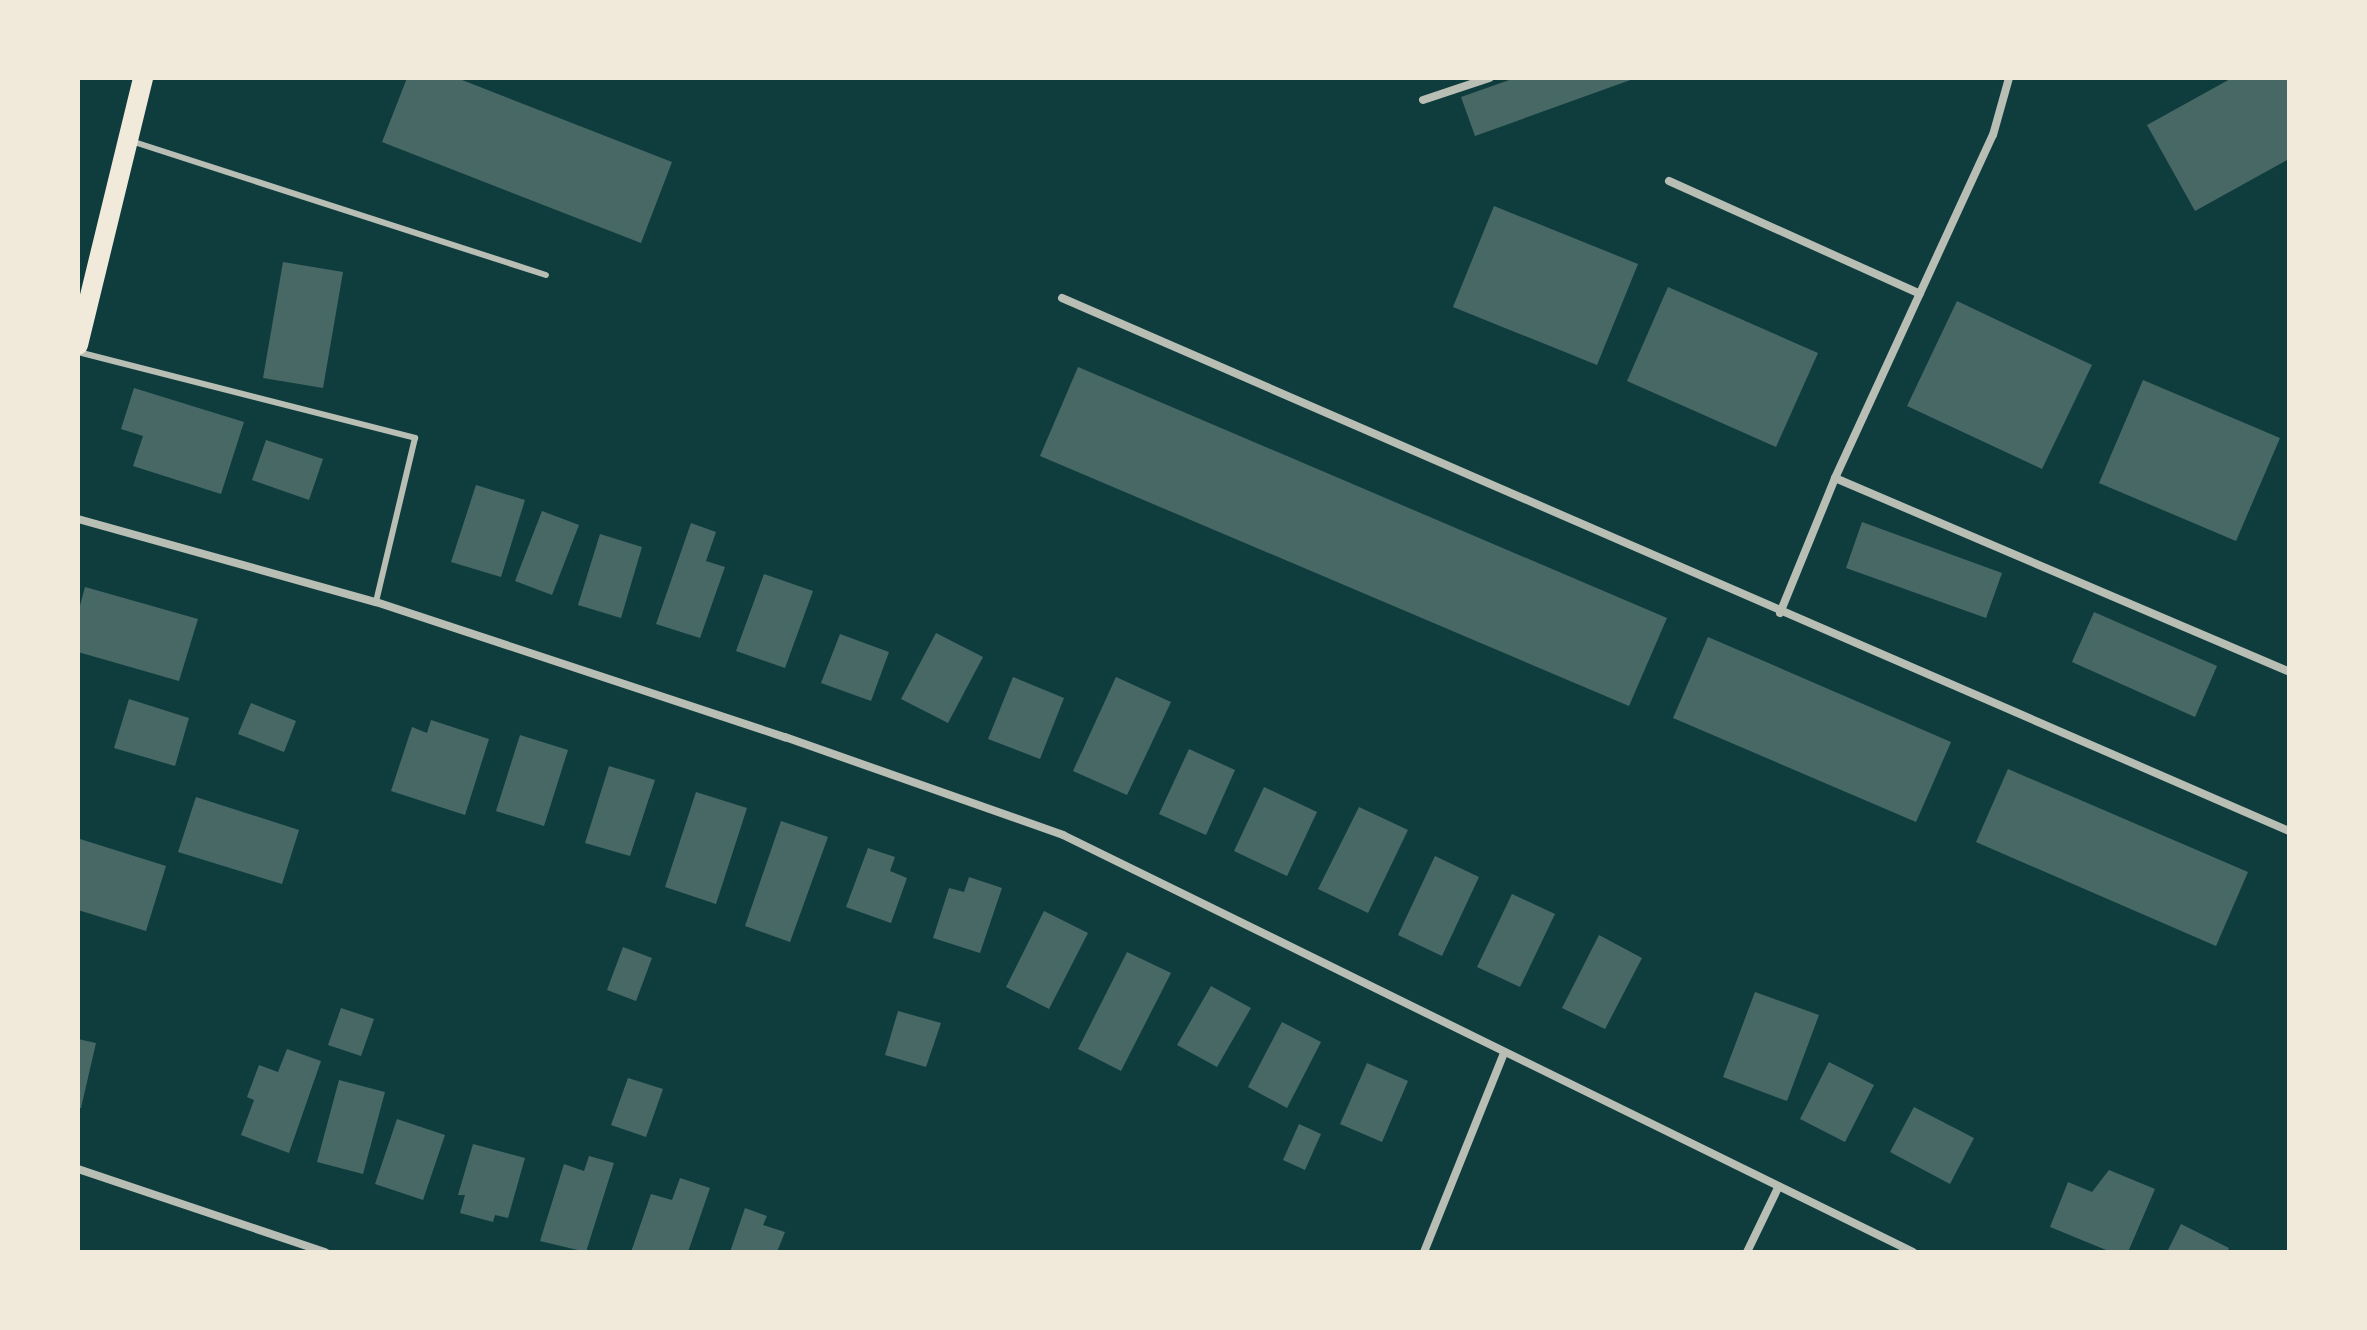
<!DOCTYPE html>
<style>
body{margin:0}
#map{position:relative;width:2367px;height:1330px;overflow:hidden;background:#0f3d3e;font-family:Signika,sans-serif}
div>[style]{position:absolute}
.building>*{inset:0;background:#486865}
.service>*{height:6px;margin:-3px;padding:0 3px;transform-origin:3px;border-radius:3px;background:#b8beb3}
.minor>*{height:8px;margin:-4px;padding:0 4px;transform-origin:4px;border-radius:4px;background:#b8beb3}
.primary>*{height:20px;margin:-10px;padding:0 10px;transform-origin:10px;border-radius:10px;background:#f1e9da}
span{translate:-50% -50%;white-space:nowrap;text-align:center;line-height:1.15;-webkit-text-stroke:6px #f1e9da;paint-order:stroke}
.frame{position:absolute;inset:0;border:80px solid #f1e9da;pointer-events:none}
</style>
<div id="map">
<div class="building">
<i style="clip-path:polygon(407px 78px,457px 78px,672px 162px,641px 243px,382px 142px)"></i>
<i style="clip-path:polygon(1515px 78px,1636px 78px,1475px 136px,1461px 97px)"></i>
<i style="clip-path:polygon(2232px 78px,2289px 78px,2289px 159px,2195px 211px,2147px 125px)"></i>
<i style="clip-path:polygon(1494px 206px,1638px 264px,1597px 365px,1453px 307px)"></i>
<i style="clip-path:polygon(283px 262px,343px 272px,323px 388px,263px 378px)"></i>
<i style="clip-path:polygon(1668px 287px,1818px 353px,1776px 447px,1627px 381px)"></i>
<i style="clip-path:polygon(1957px 301px,2092px 365px,2042px 469px,1907px 406px)"></i>
<i style="clip-path:polygon(1078px 367px,1667px 618px,1629px 706px,1040px 456px)"></i>
<i style="clip-path:polygon(2143px 380px,2280px 438px,2236px 541px,2099px 483px)"></i>
<i style="clip-path:polygon(134px 388px,244px 422px,221px 494px,133px 466px,143px 436px,121px 429px)"></i>
<i style="clip-path:polygon(266px 440px,323px 459px,309px 500px,252px 480px)"></i>
<i style="clip-path:polygon(476px 485px,525px 500px,501px 577px,451px 562px)"></i>
<i style="clip-path:polygon(542px 511px,579px 525px,552px 595px,515px 581px)"></i>
<i style="clip-path:polygon(1862px 522px,2002px 573px,1986px 618px,1846px 568px)"></i>
<i style="clip-path:polygon(691px 523px,716px 532px,706px 561px,725px 567px,700px 638px,656px 624px)"></i>
<i style="clip-path:polygon(600px 534px,642px 547px,621px 618px,578px 605px)"></i>
<i style="clip-path:polygon(764px 574px,813px 591px,785px 668px,736px 651px)"></i>
<i style="clip-path:polygon(85px 587px,198px 619px,179px 681px,78px 652px,78px 613px)"></i>
<i style="clip-path:polygon(2094px 612px,2217px 666px,2195px 717px,2072px 662px)"></i>
<i style="clip-path:polygon(936px 633px,983px 657px,948px 723px,901px 699px)"></i>
<i style="clip-path:polygon(840px 634px,889px 652px,871px 701px,821px 683px)"></i>
<i style="clip-path:polygon(1708px 637px,1951px 742px,1916px 822px,1673px 718px)"></i>
<i style="clip-path:polygon(1013px 677px,1064px 698px,1040px 759px,988px 739px)"></i>
<i style="clip-path:polygon(1116px 677px,1171px 702px,1127px 795px,1073px 771px)"></i>
<i style="clip-path:polygon(129px 699px,189px 718px,175px 766px,114px 748px)"></i>
<i style="clip-path:polygon(251px 703px,296px 721px,284px 752px,238px 734px)"></i>
<i style="clip-path:polygon(431px 720px,489px 739px,465px 815px,391px 791px,412px 727px,427px 733px)"></i>
<i style="clip-path:polygon(520px 735px,568px 750px,544px 826px,496px 811px)"></i>
<i style="clip-path:polygon(1189px 749px,1235px 770px,1206px 835px,1159px 814px)"></i>
<i style="clip-path:polygon(609px 766px,655px 780px,630px 856px,585px 843px)"></i>
<i style="clip-path:polygon(2008px 769px,2248px 872px,2216px 946px,1976px 842px)"></i>
<i style="clip-path:polygon(1264px 787px,1317px 812px,1287px 876px,1234px 851px)"></i>
<i style="clip-path:polygon(696px 792px,747px 808px,716px 904px,665px 887px)"></i>
<i style="clip-path:polygon(196px 797px,299px 830px,282px 884px,178px 852px)"></i>
<i style="clip-path:polygon(1359px 807px,1408px 830px,1368px 913px,1318px 889px)"></i>
<i style="clip-path:polygon(781px 821px,828px 837px,790px 942px,745px 926px)"></i>
<i style="clip-path:polygon(80px 839px,166px 866px,146px 931px,78px 910px)"></i>
<i style="clip-path:polygon(868px 848px,895px 857px,890px 871px,907px 878px,891px 923px,846px 907px)"></i>
<i style="clip-path:polygon(1435px 856px,1479px 877px,1442px 956px,1398px 935px)"></i>
<i style="clip-path:polygon(969px 877px,1002px 888px,980px 953px,933px 938px,949px 888px,964px 892px)"></i>
<i style="clip-path:polygon(1512px 894px,1555px 914px,1520px 987px,1477px 967px)"></i>
<i style="clip-path:polygon(1044px 911px,1088px 933px,1049px 1009px,1006px 987px)"></i>
<i style="clip-path:polygon(1599px 935px,1642px 958px,1605px 1029px,1562px 1008px)"></i>
<i style="clip-path:polygon(623px 947px,652px 958px,636px 1001px,607px 990px)"></i>
<i style="clip-path:polygon(1127px 952px,1171px 973px,1121px 1071px,1078px 1049px)"></i>
<i style="clip-path:polygon(1211px 986px,1251px 1008px,1217px 1067px,1177px 1045px)"></i>
<i style="clip-path:polygon(1755px 992px,1819px 1015px,1787px 1101px,1723px 1077px)"></i>
<i style="clip-path:polygon(341px 1008px,374px 1019px,361px 1056px,328px 1045px)"></i>
<i style="clip-path:polygon(898px 1011px,941px 1023px,926px 1067px,885px 1055px)"></i>
<i style="clip-path:polygon(1282px 1022px,1321px 1042px,1287px 1108px,1248px 1087px)"></i>
<i style="clip-path:polygon(78px 1039px,96px 1043px,81px 1108px,78px 1108px)"></i>
<i style="clip-path:polygon(287px 1049px,321px 1061px,289px 1153px,241px 1135px,254px 1100px,247px 1097px,259px 1065px,278px 1072px)"></i>
<i style="clip-path:polygon(1829px 1062px,1874px 1085px,1845px 1142px,1800px 1119px)"></i>
<i style="clip-path:polygon(1367px 1063px,1408px 1081px,1382px 1142px,1340px 1124px)"></i>
<i style="clip-path:polygon(628px 1078px,663px 1089px,646px 1137px,611px 1125px)"></i>
<i style="clip-path:polygon(339px 1080px,385px 1092px,363px 1174px,317px 1162px)"></i>
<i style="clip-path:polygon(1914px 1107px,1974px 1138px,1950px 1184px,1890px 1152px)"></i>
<i style="clip-path:polygon(397px 1119px,445px 1135px,423px 1200px,375px 1184px)"></i>
<i style="clip-path:polygon(1299px 1124px,1321px 1134px,1305px 1170px,1283px 1160px)"></i>
<i style="clip-path:polygon(473px 1144px,525px 1158px,508px 1218px,495px 1215px,493px 1222px,460px 1213px,465px 1195px,458px 1195px)"></i>
<i style="clip-path:polygon(589px 1156px,614px 1163px,586px 1252px,540px 1241px,564px 1164px,584px 1171px)"></i>
<i style="clip-path:polygon(2109px 1170px,2155px 1189px,2128px 1252px,2111px 1252px,2050px 1227px,2068px 1182px,2092px 1192px)"></i>
<i style="clip-path:polygon(680px 1178px,710px 1188px,688px 1252px,631px 1252px,651px 1194px,672px 1200px)"></i>
<i style="clip-path:polygon(745px 1208px,767px 1216px,763px 1225px,785px 1232px,777px 1252px,730px 1252px)"></i>
<i style="clip-path:polygon(2181px 1224px,2229px 1248px,2227px 1252px,2167px 1252px)"></i>
</div>
<div class="service">
<i style="left:131px;top:141px;width:436px;rotate:17.9deg"></i>
<i style="left:78px;top:352px;width:348px;rotate:14.3deg"></i>
<i style="left:415px;top:438px;width:169px;rotate:103.4deg"></i>
</div>
<div class="minor">
<i style="left:1423px;top:100px;width:70px;rotate:-18.4deg"></i>
<i style="left:1669px;top:181px;width:275px;rotate:24.2deg"></i>
<i style="left:1062px;top:298px;width:1338px;rotate:23.48deg"></i>
<i style="left:1835px;top:478px;width:494px;rotate:23.1deg"></i>
<i style="left:78px;top:519px;width:309px;rotate:15.6deg"></i>
<i style="left:376px;top:602px;width:431px;rotate:18.3deg"></i>
<i style="left:785px;top:737px;width:295px;rotate:19.4deg"></i>
<i style="left:1063px;top:835px;width:947px;rotate:26.13deg"></i>
<i style="left:1780px;top:613px;width:146px;rotate:-67.8deg"></i>
<i style="left:1835px;top:478px;width:378px;rotate:-65.3deg"></i>
<i style="left:1993px;top:135px;width:59px;rotate:-74.3deg"></i>
<i style="left:78px;top:1169px;width:261px;rotate:18.6deg"></i>
<i style="left:1424px;top:1252px;width:214px;rotate:-68.1deg"></i>
<i style="left:1747px;top:1252px;width:71px;rotate:-64.2deg"></i>
</div>
<div class="primary">
<i style="left:78px;top:345px;width:275px;rotate:-76.3deg"></i>
</div>
<div class="frame"></div>
</div>
